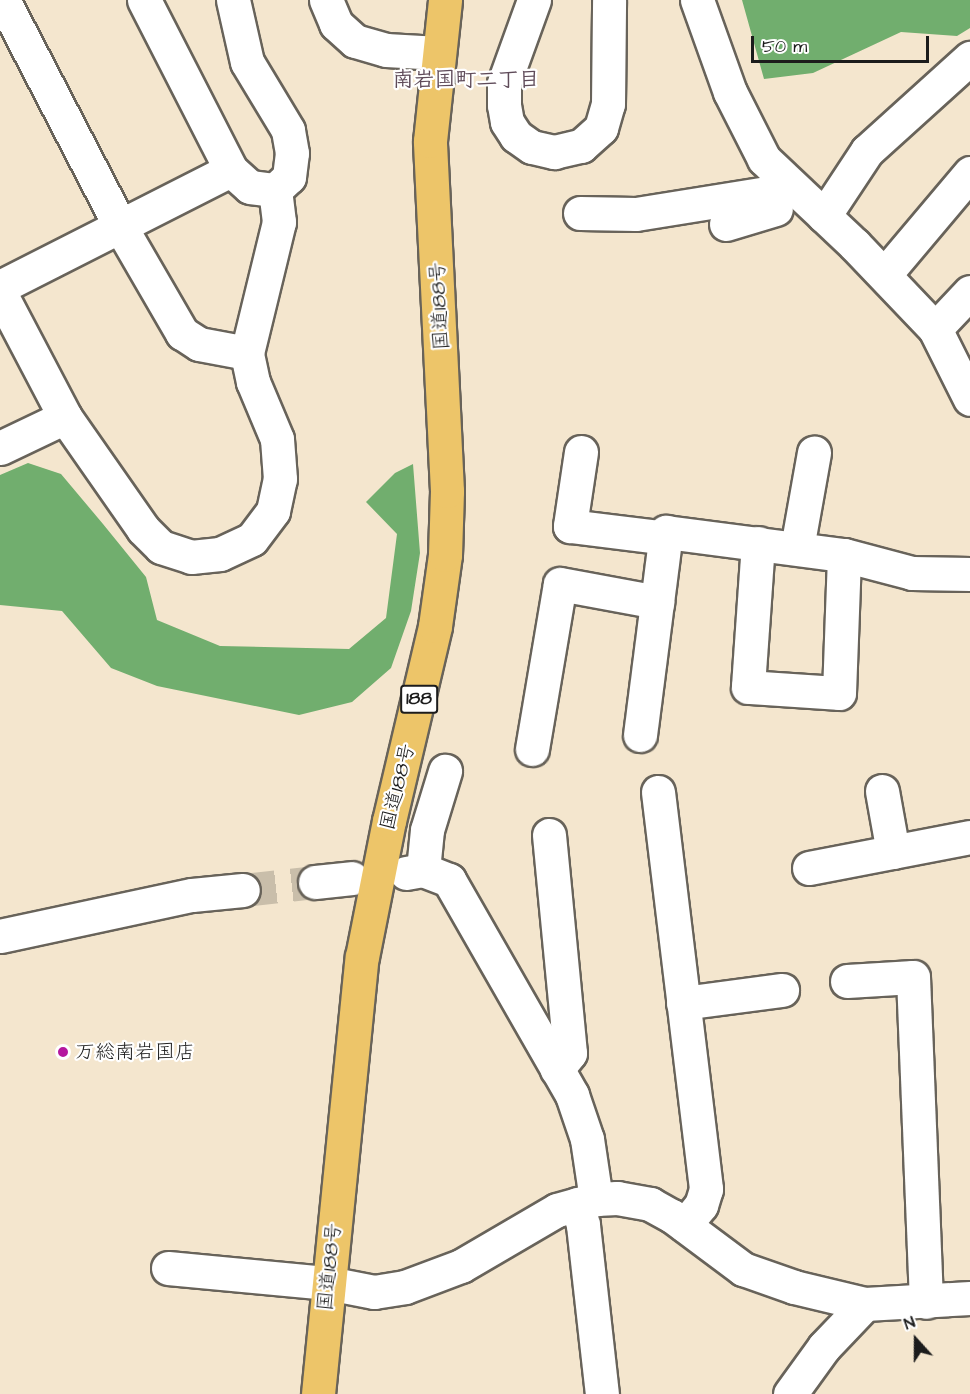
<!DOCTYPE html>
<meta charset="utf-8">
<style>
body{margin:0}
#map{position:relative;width:970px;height:1394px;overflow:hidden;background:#f4e6ce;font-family:"Architects Daughter","Klee One",sans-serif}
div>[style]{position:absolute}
.forest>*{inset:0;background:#71ae6e}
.minor-tunnel>*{height:33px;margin-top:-16.5px;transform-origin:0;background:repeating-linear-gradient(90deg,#c9beaa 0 33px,transparent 0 49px)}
.roads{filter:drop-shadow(2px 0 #68635a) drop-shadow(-2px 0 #68635a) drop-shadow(0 2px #68635a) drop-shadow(0 -2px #68635a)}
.minor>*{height:33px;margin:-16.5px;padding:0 16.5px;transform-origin:16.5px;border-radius:16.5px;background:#fff}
.highway>*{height:33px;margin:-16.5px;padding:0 16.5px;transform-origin:16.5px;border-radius:16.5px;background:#edc569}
.dots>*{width:16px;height:16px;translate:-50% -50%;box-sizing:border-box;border:3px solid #fff;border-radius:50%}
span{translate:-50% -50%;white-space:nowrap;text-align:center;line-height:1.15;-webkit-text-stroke:4.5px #fff;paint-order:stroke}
.shield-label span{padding:2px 4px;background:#fff;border:2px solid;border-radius:4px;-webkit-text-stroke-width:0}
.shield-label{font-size:18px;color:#1c1c1c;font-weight:700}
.street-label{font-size:20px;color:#1c1c1c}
.poi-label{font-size:20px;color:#1c1c1c}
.left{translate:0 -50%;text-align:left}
.neighbourhood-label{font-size:21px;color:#5f4b59;font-weight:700}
.north{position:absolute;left:886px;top:1310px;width:60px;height:60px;-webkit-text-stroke:4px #fff;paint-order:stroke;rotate:339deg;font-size:16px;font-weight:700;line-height:24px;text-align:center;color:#1c1c1c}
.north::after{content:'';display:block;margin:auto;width:21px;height:27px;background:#1c1c1c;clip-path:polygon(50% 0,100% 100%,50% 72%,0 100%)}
.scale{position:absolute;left:751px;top:36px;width:178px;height:27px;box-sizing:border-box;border:3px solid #1c1c1c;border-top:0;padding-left:8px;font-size:18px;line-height:21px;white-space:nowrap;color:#1c1c1c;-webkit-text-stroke:4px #fff;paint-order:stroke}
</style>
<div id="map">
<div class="forest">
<i style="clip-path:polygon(742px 0,970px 0,970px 28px,957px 36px,901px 32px,813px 73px,764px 79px)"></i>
<i style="clip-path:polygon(28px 463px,61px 474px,103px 524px,146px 577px,157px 620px,220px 646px,349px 649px,386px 618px,397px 534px,366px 502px,395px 473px,413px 464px,420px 553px,411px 611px,391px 668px,352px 702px,299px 715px,157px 686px,111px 668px,62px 611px,0 605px,0 475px)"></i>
</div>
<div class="minor-tunnel">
<i style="left:243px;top:890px;width:72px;rotate:-6.3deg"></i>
</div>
<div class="roads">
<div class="minor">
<i style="left:3px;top:0;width:254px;rotate:62.6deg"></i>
<i style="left:120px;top:226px;width:124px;rotate:59.9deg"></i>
<i style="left:182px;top:333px;width:20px;rotate:33deg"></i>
<i style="left:199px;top:344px;width:49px;rotate:10.6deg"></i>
<i style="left:144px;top:0;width:191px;rotate:62.9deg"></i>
<i style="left:231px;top:170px;width:25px;rotate:42deg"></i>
<i style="left:250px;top:187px;width:25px;rotate:7deg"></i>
<i style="left:275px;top:190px;width:19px;rotate:-43deg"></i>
<i style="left:289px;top:177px;width:24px;rotate:-83deg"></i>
<i style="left:292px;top:153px;width:23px;rotate:-100deg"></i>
<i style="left:288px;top:130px;width:79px;rotate:-121.1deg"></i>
<i style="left:247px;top:62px;width:64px;rotate:-102.7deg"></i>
<i style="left:326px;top:0;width:26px;rotate:67deg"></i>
<i style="left:336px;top:24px;width:25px;rotate:42deg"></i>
<i style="left:355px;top:41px;width:32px;rotate:16deg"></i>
<i style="left:386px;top:50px;width:53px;rotate:3.2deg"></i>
<i style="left:534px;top:0;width:88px;rotate:109.9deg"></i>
<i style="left:504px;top:83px;width:22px;rotate:90deg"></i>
<i style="left:504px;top:105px;width:17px;rotate:80deg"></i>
<i style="left:507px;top:122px;width:17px;rotate:57deg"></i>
<i style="left:516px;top:136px;width:19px;rotate:35deg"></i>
<i style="left:532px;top:147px;width:23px;rotate:13deg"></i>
<i style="left:554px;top:152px;width:28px;rotate:-13deg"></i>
<i style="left:581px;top:146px;width:27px;rotate:-42deg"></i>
<i style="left:601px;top:128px;width:25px;rotate:-74deg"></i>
<i style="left:608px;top:104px;width:104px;rotate:-89.4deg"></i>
<i style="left:697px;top:0;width:98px;rotate:70.3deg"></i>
<i style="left:730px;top:92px;width:75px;rotate:63.1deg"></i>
<i style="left:764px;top:159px;width:124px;rotate:43.4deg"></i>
<i style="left:854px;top:244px;width:117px;rotate:46.4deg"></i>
<i style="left:935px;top:329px;width:78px;rotate:63.4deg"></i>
<i style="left:580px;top:213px;width:56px;rotate:1deg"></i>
<i style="left:636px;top:214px;width:145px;rotate:-9.1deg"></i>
<i style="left:779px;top:191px;width:11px;rotate:-34deg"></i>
<i style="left:824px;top:216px;width:78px;rotate:-56.5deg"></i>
<i style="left:867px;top:151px;width:139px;rotate:-42.1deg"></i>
<i style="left:726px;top:224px;width:52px;rotate:-16.7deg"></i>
<i style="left:885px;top:274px;width:132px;rotate:-49.9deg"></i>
<i style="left:0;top:287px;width:259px;rotate:-26.9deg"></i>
<i style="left:0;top:293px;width:140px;rotate:62.3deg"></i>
<i style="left:65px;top:417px;width:136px;rotate:55.1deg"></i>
<i style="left:143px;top:529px;width:25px;rotate:45deg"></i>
<i style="left:161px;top:547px;width:32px;rotate:18deg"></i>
<i style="left:191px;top:557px;width:29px;rotate:-6deg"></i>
<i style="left:220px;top:554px;width:35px;rotate:-25deg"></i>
<i style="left:252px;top:539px;width:35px;rotate:-53deg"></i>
<i style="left:273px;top:511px;width:33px;rotate:-78deg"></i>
<i style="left:280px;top:479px;width:40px;rotate:-94.3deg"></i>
<i style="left:277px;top:439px;width:62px;rotate:-112.8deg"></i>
<i style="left:253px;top:382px;width:30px;rotate:-102deg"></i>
<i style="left:247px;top:353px;width:135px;rotate:-76.3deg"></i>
<i style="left:279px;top:222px;width:32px;rotate:-97deg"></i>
<i style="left:935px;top:329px;width:51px;rotate:-46.6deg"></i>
<i style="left:0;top:448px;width:72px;rotate:-25.5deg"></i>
<i style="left:581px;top:452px;width:75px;rotate:98.5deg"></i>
<i style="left:570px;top:526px;width:97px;rotate:7.1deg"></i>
<i style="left:758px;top:543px;width:144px;rotate:94deg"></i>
<i style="left:748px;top:687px;width:91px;rotate:3.8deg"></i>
<i style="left:839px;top:693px;width:138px;rotate:-87.9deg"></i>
<i style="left:797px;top:548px;width:97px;rotate:-79.9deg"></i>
<i style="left:640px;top:735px;width:205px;rotate:-82.7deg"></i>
<i style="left:666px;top:532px;width:179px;rotate:7.4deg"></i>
<i style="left:844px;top:555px;width:70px;rotate:14.8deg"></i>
<i style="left:912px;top:573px;width:58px;rotate:1deg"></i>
<i style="left:532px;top:749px;width:167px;rotate:-80.4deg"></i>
<i style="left:560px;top:584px;width:99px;rotate:10.5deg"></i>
<i style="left:882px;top:791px;width:62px;rotate:79.8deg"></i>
<i style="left:658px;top:792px;width:400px;rotate:83.1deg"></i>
<i style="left:706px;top:1189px;width:17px;rotate:107deg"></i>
<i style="left:701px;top:1205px;width:26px;rotate:129deg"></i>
<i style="left:549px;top:835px;width:219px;rotate:84.5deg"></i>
<i style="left:570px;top:1053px;width:21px;rotate:129deg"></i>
<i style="left:809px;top:868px;width:164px;rotate:-10.9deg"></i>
<i style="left:423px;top:870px;width:40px;rotate:-84.3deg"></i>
<i style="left:427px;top:830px;width:62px;rotate:-73deg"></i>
<i style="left:406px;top:873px;width:17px;rotate:-10deg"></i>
<i style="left:423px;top:870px;width:28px;rotate:21deg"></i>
<i style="left:449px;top:880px;width:248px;rotate:60.2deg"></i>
<i style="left:572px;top:1095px;width:46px;rotate:71.2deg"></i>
<i style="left:587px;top:1139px;width:61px;rotate:81.5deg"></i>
<i style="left:315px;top:882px;width:37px;rotate:-6deg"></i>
<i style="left:0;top:936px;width:196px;rotate:-12.1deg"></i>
<i style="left:192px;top:895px;width:51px;rotate:-5.6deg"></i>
<i style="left:847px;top:981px;width:66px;rotate:-3.5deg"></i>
<i style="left:913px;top:977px;width:325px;rotate:87.7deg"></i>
<i style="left:683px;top:1003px;width:100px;rotate:-7.5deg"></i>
<i style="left:577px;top:1204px;width:22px;rotate:74deg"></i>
<i style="left:583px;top:1225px;width:170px;rotate:83.6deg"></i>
<i style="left:168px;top:1268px;width:161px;rotate:5.4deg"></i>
<i style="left:328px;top:1283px;width:47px;rotate:11.1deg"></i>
<i style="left:374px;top:1292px;width:31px;rotate:-9deg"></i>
<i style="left:405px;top:1287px;width:60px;rotate:-20.6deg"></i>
<i style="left:461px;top:1266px;width:111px;rotate:-30.3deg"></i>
<i style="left:557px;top:1210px;width:41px;rotate:-15.8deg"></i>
<i style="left:596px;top:1199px;width:21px;rotate:-3deg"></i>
<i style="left:617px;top:1198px;width:34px;rotate:10deg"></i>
<i style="left:650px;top:1204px;width:25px;rotate:29deg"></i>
<i style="left:672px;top:1216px;width:89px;rotate:36.7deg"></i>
<i style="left:743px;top:1269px;width:54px;rotate:19.4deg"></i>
<i style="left:794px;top:1287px;width:73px;rotate:13.5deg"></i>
<i style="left:865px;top:1304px;width:105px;rotate:-3.3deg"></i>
<i style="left:790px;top:1394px;width:58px;rotate:-54.1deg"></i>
<i style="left:824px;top:1347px;width:59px;rotate:-46.4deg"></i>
</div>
<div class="highway">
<i style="left:318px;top:1394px;width:439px;rotate:-84.3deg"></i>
<i style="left:362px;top:957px;width:139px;rotate:-78.8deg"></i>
<i style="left:389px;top:821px;width:200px;rotate:-76.7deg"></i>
<i style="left:435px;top:626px;width:72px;rotate:-82deg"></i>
<i style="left:445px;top:555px;width:64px;rotate:-88.2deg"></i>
<i style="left:447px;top:491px;width:350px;rotate:-92.8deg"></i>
<i style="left:430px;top:141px;width:142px;rotate:-83.9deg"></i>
</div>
</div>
<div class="dots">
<i style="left:63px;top:1052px;background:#b5179e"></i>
</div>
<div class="shield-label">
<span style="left:419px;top:699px">188</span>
</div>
<div class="street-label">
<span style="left:440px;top:306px;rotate:-93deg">国道188号</span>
<span style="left:398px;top:787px;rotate:-76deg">国道188号</span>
<span style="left:330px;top:1267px;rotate:-84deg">国道188号</span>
</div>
<div class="poi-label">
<span class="left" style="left:75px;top:1052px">万総南岩国店</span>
</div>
<div class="neighbourhood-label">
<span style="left:466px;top:80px">南岩国町二丁目</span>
</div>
<div class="north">N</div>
<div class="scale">50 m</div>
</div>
